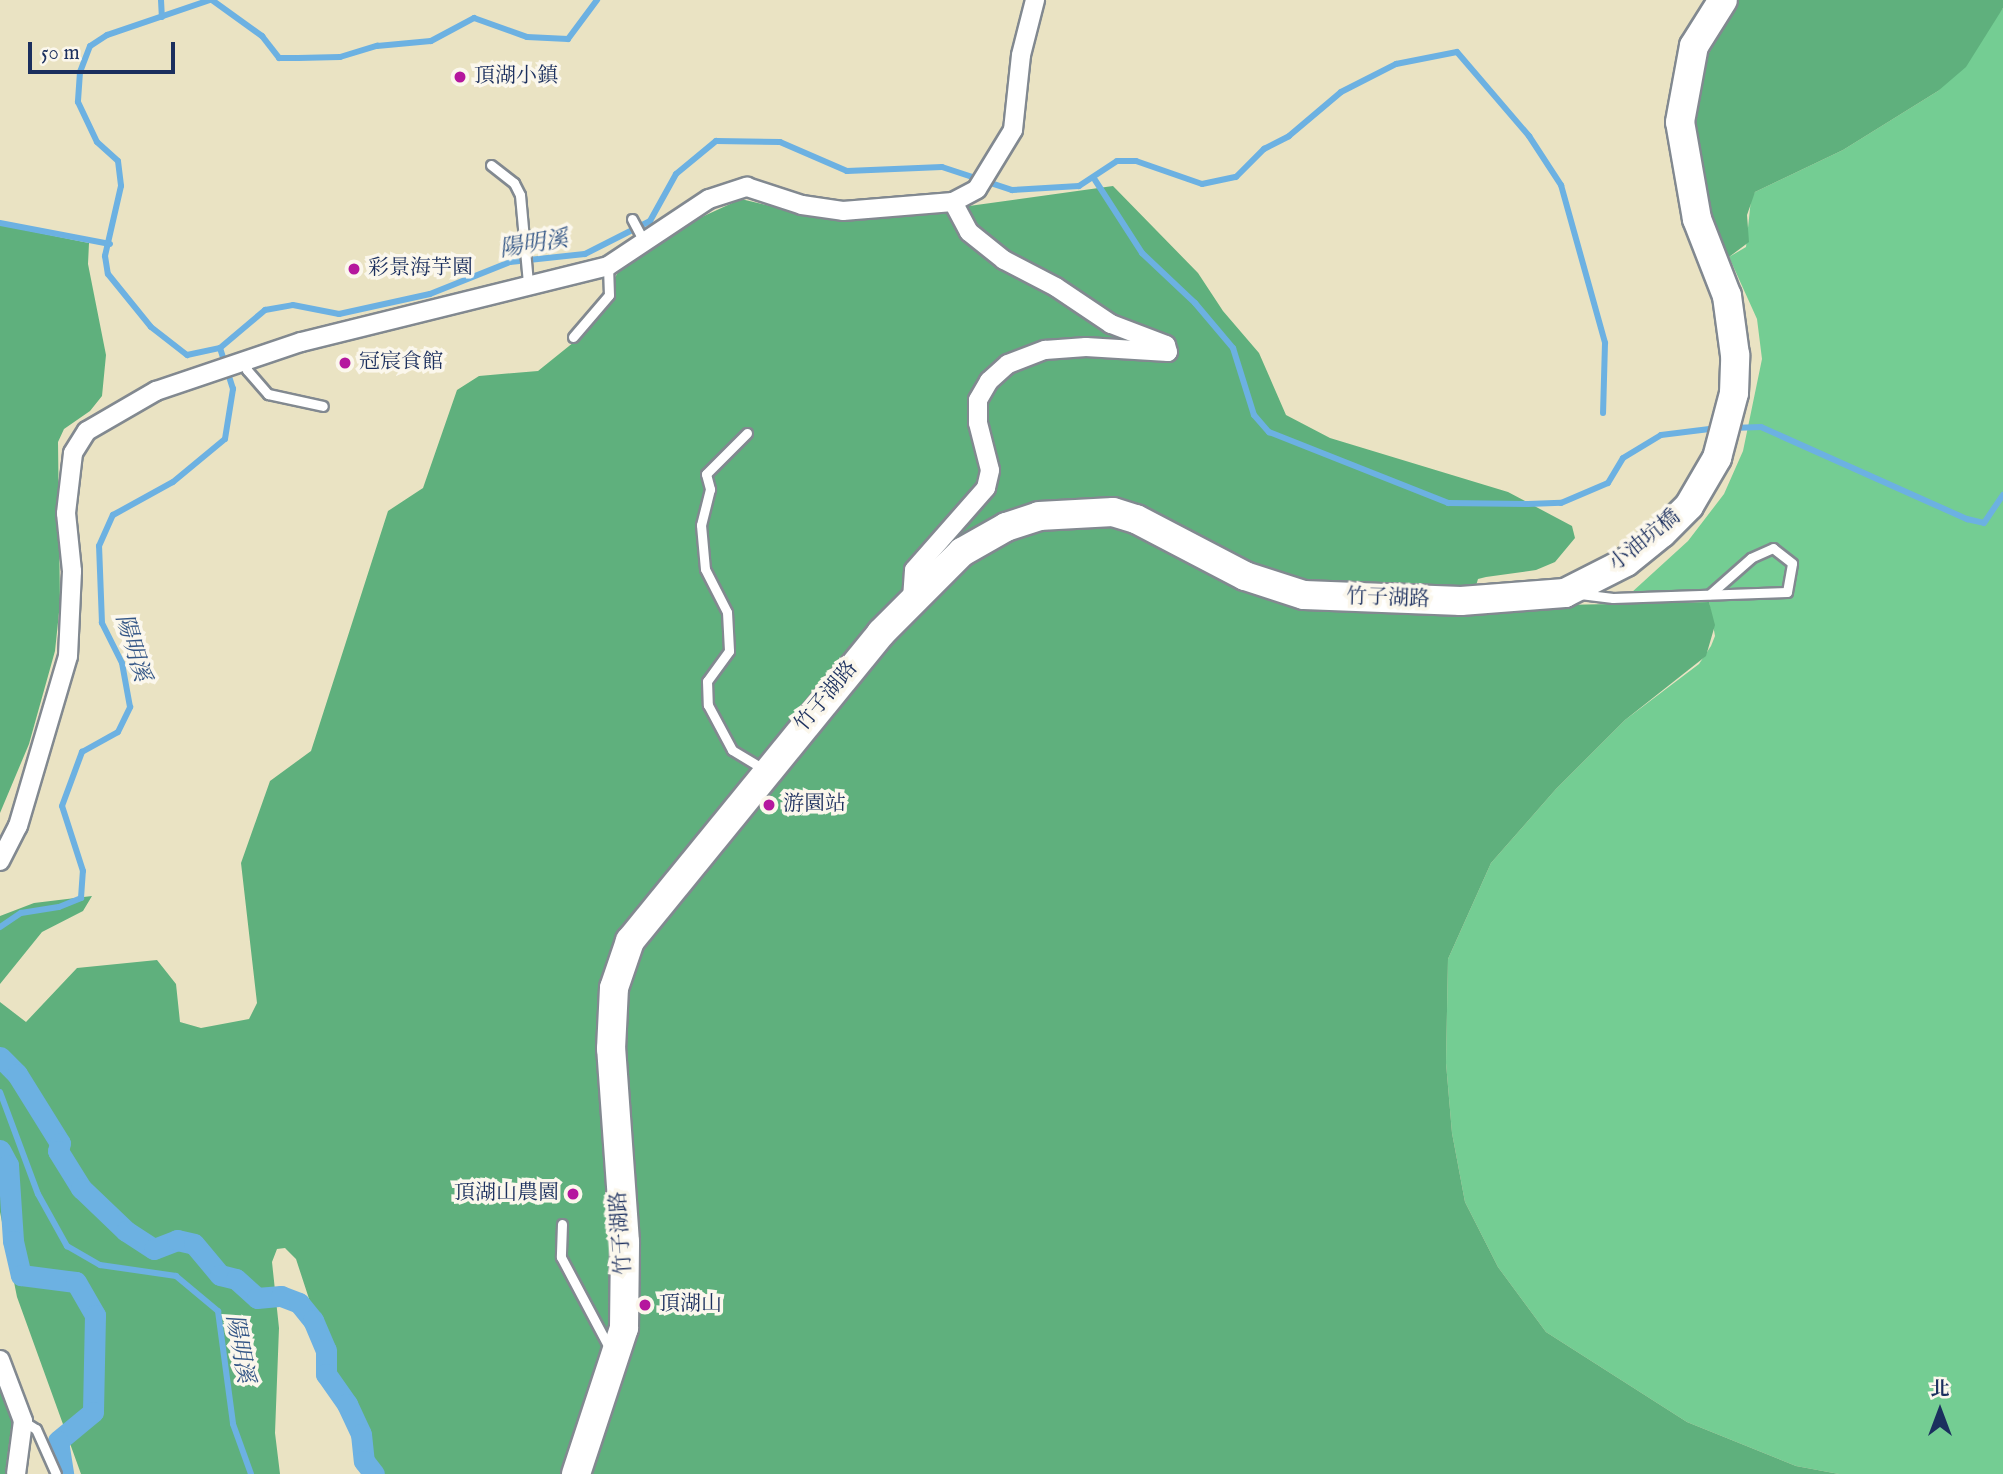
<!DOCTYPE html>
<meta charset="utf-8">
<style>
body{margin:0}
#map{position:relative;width:2003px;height:1474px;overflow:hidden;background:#eae3c3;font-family:"IM FELL English","Noto Serif TC",serif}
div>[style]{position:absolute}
.green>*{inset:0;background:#74cd93}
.forest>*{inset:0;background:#5fb07d}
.stream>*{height:6px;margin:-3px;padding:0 3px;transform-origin:3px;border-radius:3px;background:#6cb1e2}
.canal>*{height:21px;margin:-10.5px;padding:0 10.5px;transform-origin:10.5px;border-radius:10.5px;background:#6cb1e2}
.roads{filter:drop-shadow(2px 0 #828990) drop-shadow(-2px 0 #828990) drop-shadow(0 2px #828990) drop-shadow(0 -2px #828990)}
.service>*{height:9px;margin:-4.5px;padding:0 4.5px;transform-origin:4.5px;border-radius:4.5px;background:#fff}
.minor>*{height:18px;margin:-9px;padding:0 9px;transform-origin:9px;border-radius:9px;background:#fff}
.primary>*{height:28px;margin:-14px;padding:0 14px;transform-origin:14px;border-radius:14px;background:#fff}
.dots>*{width:19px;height:19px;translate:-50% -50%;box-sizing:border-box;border:4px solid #fbf7ec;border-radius:50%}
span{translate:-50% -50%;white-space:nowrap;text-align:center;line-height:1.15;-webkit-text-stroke:7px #fbf7ec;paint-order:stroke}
.poi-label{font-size:21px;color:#1b2f5e}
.left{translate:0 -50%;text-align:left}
.right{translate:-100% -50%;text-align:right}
.street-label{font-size:21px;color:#1b2f5e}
.water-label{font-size:23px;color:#335686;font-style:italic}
.north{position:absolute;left:1905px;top:1376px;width:70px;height:70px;-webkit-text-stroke:5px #fbf7ec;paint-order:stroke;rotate:0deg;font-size:19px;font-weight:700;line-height:28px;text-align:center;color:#1b2f5e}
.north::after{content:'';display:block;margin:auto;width:24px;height:32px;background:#1b2f5e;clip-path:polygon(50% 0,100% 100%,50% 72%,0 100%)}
.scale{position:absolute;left:28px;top:42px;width:147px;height:32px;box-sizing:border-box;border:4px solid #1b2f5e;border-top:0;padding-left:9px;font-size:21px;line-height:24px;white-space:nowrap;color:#1b2f5e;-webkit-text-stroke:5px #fbf7ec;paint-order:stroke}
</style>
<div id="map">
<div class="green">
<i style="clip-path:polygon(2003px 8px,2003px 1474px,1839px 1474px,1796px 1466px,1687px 1422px,1546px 1332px,1498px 1267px,1465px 1202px,1452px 1133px,1446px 1063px,1448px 959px,1491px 863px,1556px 789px,1625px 720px,1699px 664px,1711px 646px,1715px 636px,1709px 602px,1620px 603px,1688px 541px,1724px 494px,1743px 451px,1762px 359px,1757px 319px,1729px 257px,1746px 247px,1751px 199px,1755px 192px,1843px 150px,1938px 91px)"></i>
</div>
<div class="forest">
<i style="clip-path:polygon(1736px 0,2003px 0,2003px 8px,1966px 67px,1938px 91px,1843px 150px,1755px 192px,1747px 215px,1749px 242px,1729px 257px,1710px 217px,1694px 131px,1695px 81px)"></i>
<i style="clip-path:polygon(1113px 186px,1198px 273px,1223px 311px,1259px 353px,1286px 415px,1330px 438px,1508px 492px,1572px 526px,1575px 538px,1555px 562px,1536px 570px,1486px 577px,1478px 579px,1475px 589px,1562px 605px,1709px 602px,1715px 625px,1706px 656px,1625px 720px,1556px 789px,1491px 863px,1448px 959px,1446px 1063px,1452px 1133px,1465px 1202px,1498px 1267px,1546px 1332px,1687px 1422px,1796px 1466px,1839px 1474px,375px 1474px,370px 1445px,329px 1360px,296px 1259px,285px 1248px,277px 1249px,272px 1262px,279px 1328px,275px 1433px,280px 1474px,81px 1474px,17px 1297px,0 1212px,0 1002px,26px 1022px,77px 968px,157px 960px,176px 984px,180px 1022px,201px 1028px,249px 1019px,257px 1003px,241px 863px,270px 781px,311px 751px,388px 511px,423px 488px,457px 390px,479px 376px,538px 371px,579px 338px,620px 269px,680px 227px,741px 199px,800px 213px,940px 210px)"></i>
<i style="clip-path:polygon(0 225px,89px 243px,88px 264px,106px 355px,102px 396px,90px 411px,64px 429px,58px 442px,60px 603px,55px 651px,29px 744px,0 813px)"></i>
<i style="clip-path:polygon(92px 896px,83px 911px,42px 932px,0 984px,0 916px,34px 903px)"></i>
<i style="clip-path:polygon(0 1388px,12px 1421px,5px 1474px,0 1474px)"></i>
</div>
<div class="stream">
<i style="left:161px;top:0;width:17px;rotate:87deg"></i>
<i style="left:210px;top:0;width:109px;rotate:161.2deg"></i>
<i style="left:107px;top:35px;width:20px;rotate:147deg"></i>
<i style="left:90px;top:46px;width:28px;rotate:111deg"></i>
<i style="left:80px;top:72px;width:30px;rotate:94deg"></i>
<i style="left:78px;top:102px;width:44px;rotate:64.6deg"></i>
<i style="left:97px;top:142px;width:28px;rotate:42deg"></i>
<i style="left:118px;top:161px;width:25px;rotate:83deg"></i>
<i style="left:121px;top:186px;width:72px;rotate:102.9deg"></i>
<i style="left:105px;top:256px;width:18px;rotate:81deg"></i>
<i style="left:108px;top:274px;width:68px;rotate:50.9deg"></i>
<i style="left:151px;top:327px;width:46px;rotate:37.9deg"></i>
<i style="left:187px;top:355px;width:34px;rotate:-12deg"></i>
<i style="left:212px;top:0;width:62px;rotate:35.8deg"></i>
<i style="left:262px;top:36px;width:28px;rotate:52deg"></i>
<i style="left:279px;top:58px;width:19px"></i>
<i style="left:298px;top:58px;width:42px;rotate:-1.4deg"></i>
<i style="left:340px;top:57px;width:39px;rotate:-17deg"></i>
<i style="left:377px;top:46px;width:54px;rotate:-5.3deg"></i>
<i style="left:431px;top:41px;width:49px;rotate:-28.1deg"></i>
<i style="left:474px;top:18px;width:56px;rotate:19.7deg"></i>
<i style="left:527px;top:37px;width:41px;rotate:2.8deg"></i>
<i style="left:568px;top:39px;width:49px;rotate:-53.4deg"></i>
<i style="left:1095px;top:180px;width:87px;rotate:57.2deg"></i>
<i style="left:1142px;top:253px;width:73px;rotate:43.3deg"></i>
<i style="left:1195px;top:303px;width:59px;rotate:49.8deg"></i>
<i style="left:1233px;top:348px;width:70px;rotate:72.6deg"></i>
<i style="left:1254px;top:415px;width:23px;rotate:49deg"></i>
<i style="left:1269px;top:432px;width:193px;rotate:21.6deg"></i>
<i style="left:1448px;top:503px;width:80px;rotate:0.7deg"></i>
<i style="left:1528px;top:504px;width:33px;rotate:-2deg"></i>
<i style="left:1561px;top:503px;width:51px;rotate:-23.1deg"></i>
<i style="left:1608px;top:483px;width:29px;rotate:-59deg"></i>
<i style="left:1623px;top:458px;width:44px;rotate:-31.2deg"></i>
<i style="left:1661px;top:435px;width:57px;rotate:-7deg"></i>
<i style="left:0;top:223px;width:112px;rotate:10.8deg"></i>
<i style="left:1732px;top:428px;width:29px;rotate:-2deg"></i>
<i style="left:1761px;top:427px;width:226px;rotate:24.1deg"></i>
<i style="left:1967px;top:519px;width:17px;rotate:13deg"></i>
<i style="left:1984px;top:523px;width:34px;rotate:-56deg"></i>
<i style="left:0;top:927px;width:25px;rotate:-34deg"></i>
<i style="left:21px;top:913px;width:38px;rotate:-9deg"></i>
<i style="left:59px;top:907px;width:24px;rotate:-22deg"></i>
<i style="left:81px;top:898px;width:27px;rotate:-86deg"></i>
<i style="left:83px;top:871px;width:68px;rotate:-107.9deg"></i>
<i style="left:62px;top:806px;width:58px;rotate:-69.7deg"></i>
<i style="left:82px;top:752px;width:41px;rotate:-29.1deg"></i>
<i style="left:118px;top:732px;width:28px;rotate:-64deg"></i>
<i style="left:130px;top:707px;width:45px;rotate:-100.3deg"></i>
<i style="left:122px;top:663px;width:45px;rotate:-116.6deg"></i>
<i style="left:102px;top:623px;width:77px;rotate:-92.2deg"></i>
<i style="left:99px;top:546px;width:34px;rotate:-66deg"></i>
<i style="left:113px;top:515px;width:68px;rotate:-28.8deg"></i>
<i style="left:173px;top:482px;width:67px;rotate:-39.6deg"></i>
<i style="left:225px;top:439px;width:51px;rotate:-80.9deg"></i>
<i style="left:233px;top:389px;width:43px;rotate:-107.6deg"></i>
<i style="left:220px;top:348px;width:59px;rotate:-40.2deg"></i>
<i style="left:265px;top:310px;width:28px;rotate:-10deg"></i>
<i style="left:293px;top:305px;width:47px;rotate:11.1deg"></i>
<i style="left:339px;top:314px;width:93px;rotate:-12.4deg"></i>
<i style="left:430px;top:294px;width:86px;rotate:-21.8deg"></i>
<i style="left:510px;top:262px;width:75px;rotate:-6.1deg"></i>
<i style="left:585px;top:254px;width:73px;rotate:-26.9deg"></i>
<i style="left:650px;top:221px;width:54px;rotate:-61deg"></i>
<i style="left:676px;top:174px;width:52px;rotate:-39.5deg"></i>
<i style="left:716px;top:141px;width:64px;rotate:0.9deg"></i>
<i style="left:780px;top:142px;width:73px;rotate:23.4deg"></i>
<i style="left:847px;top:171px;width:95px;rotate:-2.4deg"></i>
<i style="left:942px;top:167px;width:74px;rotate:18.2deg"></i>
<i style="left:1012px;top:190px;width:67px;rotate:-3.4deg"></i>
<i style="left:1079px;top:186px;width:45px;rotate:-33.3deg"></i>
<i style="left:1117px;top:161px;width:19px"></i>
<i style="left:1136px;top:161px;width:70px;rotate:19.2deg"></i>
<i style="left:1202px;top:184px;width:35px;rotate:-12deg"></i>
<i style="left:1236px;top:177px;width:40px;rotate:-45deg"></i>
<i style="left:1264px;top:149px;width:28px;rotate:-27deg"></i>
<i style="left:1289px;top:136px;width:68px;rotate:-40.2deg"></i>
<i style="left:1341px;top:92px;width:62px;rotate:-27deg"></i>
<i style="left:1396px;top:64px;width:62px;rotate:-11.1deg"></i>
<i style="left:1457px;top:52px;width:111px;rotate:49.4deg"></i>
<i style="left:1529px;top:136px;width:59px;rotate:56.9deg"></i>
<i style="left:1561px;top:185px;width:164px;rotate:74.4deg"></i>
<i style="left:1605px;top:343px;width:70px;rotate:91.6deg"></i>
<i style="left:0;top:1092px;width:109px;rotate:69.6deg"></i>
<i style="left:38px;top:1194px;width:60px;rotate:60.9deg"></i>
<i style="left:67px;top:1246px;width:38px;rotate:30deg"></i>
<i style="left:100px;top:1265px;width:77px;rotate:8.2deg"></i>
<i style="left:176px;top:1276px;width:55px;rotate:39.8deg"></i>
<i style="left:218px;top:1311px;width:114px;rotate:82.4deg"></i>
<i style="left:233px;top:1424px;width:53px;rotate:70.2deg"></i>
</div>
<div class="canal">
<i style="left:0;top:1057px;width:24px;rotate:45deg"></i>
<i style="left:17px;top:1074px;width:81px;rotate:58.1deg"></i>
<i style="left:60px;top:1143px;width:8px;rotate:104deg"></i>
<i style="left:58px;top:1151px;width:44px;rotate:58.1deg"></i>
<i style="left:81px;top:1188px;width:62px;rotate:43.7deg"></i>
<i style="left:126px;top:1231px;width:33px;rotate:33deg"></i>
<i style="left:154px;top:1249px;width:25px;rotate:-21deg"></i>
<i style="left:177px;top:1240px;width:17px;rotate:13deg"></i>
<i style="left:194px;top:1244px;width:40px;rotate:50deg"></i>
<i style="left:220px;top:1275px;width:16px;rotate:14deg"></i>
<i style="left:236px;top:1279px;width:28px;rotate:42deg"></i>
<i style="left:257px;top:1298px;width:24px;rotate:-5deg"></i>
<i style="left:281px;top:1296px;width:19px;rotate:21deg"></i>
<i style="left:299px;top:1303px;width:22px;rotate:51deg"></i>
<i style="left:313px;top:1320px;width:33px;rotate:67deg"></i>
<i style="left:326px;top:1350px;width:24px;rotate:90deg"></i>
<i style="left:326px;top:1374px;width:37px;rotate:55deg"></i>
<i style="left:347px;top:1404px;width:33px;rotate:65deg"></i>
<i style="left:361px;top:1434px;width:27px;rotate:84deg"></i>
<i style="left:364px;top:1461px;width:16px;rotate:52deg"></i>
<i style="left:0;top:1150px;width:17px;rotate:62deg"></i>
<i style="left:8px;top:1165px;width:76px;rotate:86.2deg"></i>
<i style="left:13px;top:1241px;width:35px;rotate:77deg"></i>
<i style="left:21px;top:1275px;width:55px;rotate:7.3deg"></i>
<i style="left:76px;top:1282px;width:38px;rotate:60deg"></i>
<i style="left:95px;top:1315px;width:97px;rotate:91.2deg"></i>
<i style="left:93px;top:1412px;width:45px;rotate:140.4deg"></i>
<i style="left:58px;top:1441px;width:33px;rotate:81deg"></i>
</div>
<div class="roads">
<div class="service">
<i style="left:491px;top:165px;width:29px;rotate:38deg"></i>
<i style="left:514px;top:183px;width:13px;rotate:63deg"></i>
<i style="left:520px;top:195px;width:88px;rotate:84.8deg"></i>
<i style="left:632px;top:219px;width:27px;rotate:62deg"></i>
<i style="left:573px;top:337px;width:55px;rotate:-49.4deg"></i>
<i style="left:609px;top:295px;width:29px;rotate:-92deg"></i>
<i style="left:246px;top:360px;width:10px;rotate:84deg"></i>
<i style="left:247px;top:370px;width:32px;rotate:49deg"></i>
<i style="left:268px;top:394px;width:56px;rotate:12.3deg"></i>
<i style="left:747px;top:433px;width:58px;rotate:135deg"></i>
<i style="left:706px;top:474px;width:16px;rotate:75deg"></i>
<i style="left:710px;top:489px;width:37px;rotate:104deg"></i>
<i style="left:701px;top:525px;width:44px;rotate:84.8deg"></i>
<i style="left:705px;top:569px;width:48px;rotate:62.9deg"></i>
<i style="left:727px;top:612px;width:39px;rotate:87deg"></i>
<i style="left:729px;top:651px;width:37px;rotate:126deg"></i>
<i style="left:707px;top:681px;width:24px;rotate:88deg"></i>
<i style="left:708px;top:705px;width:51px;rotate:61.9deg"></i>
<i style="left:732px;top:750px;width:37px;rotate:31deg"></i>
<i style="left:1580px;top:594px;width:33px;rotate:7deg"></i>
<i style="left:1613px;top:598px;width:174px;rotate:-2deg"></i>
<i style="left:1787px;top:592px;width:29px;rotate:-80deg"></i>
<i style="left:1792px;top:563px;width:24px;rotate:-142deg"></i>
<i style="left:1773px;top:548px;width:24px;rotate:156deg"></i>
<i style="left:1751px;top:558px;width:55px;rotate:138.7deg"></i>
<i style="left:562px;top:1224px;width:33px;rotate:92deg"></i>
<i style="left:561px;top:1257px;width:106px;rotate:62deg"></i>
<i style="left:23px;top:1421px;width:15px;rotate:32deg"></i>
<i style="left:36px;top:1429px;width:49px;rotate:66deg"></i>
</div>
<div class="minor">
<i style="left:912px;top:599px;width:29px;rotate:-86deg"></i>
<i style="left:914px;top:570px;width:109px;rotate:-48.7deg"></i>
<i style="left:986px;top:488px;width:18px;rotate:-77deg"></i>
<i style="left:990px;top:470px;width:49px;rotate:-104.3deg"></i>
<i style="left:978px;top:423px;width:23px;rotate:-90deg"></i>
<i style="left:978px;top:400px;width:22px;rotate:-60deg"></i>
<i style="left:989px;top:381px;width:25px;rotate:-42deg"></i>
<i style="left:1008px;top:364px;width:40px;rotate:-21deg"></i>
<i style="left:1045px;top:350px;width:41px;rotate:-4.2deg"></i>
<i style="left:1086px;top:347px;width:82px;rotate:3.5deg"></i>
<i style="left:1168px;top:352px;width:7px;rotate:-106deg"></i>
<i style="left:1166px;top:345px;width:59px;rotate:-159.1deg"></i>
<i style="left:1111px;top:324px;width:66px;rotate:-146.1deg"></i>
<i style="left:1056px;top:287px;width:59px;rotate:-152.6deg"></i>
<i style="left:1004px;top:260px;width:45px;rotate:-141.3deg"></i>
<i style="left:969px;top:232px;width:34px;rotate:-118deg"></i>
<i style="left:0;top:861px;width:39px;rotate:-63deg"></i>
<i style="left:18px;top:826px;width:177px;rotate:-73.6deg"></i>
<i style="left:68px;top:656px;width:85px;rotate:-87.3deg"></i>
<i style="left:72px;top:571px;width:58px;rotate:-95.9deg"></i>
<i style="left:66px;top:513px;width:60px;rotate:-83.3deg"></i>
<i style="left:73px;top:453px;width:26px;rotate:-58deg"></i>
<i style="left:87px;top:431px;width:80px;rotate:-30.1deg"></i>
<i style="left:156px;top:391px;width:153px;rotate:-18.7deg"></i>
<i style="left:301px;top:342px;width:316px;rotate:-13.9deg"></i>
<i style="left:608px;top:266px;width:121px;rotate:-33.6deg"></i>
<i style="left:709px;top:199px;width:40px;rotate:-18deg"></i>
<i style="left:747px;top:187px;width:58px;rotate:18.1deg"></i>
<i style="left:802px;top:205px;width:41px;rotate:8.3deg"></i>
<i style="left:843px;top:211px;width:110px;rotate:-4.7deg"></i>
<i style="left:953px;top:202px;width:27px;rotate:-28deg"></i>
<i style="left:977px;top:189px;width:69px;rotate:-58.6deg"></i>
<i style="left:1013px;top:130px;width:75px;rotate:-83.9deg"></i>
<i style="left:1021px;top:55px;width:57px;rotate:-75.7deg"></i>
<i style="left:0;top:1360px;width:65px;rotate:69.3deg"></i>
<i style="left:23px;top:1421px;width:53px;rotate:97.5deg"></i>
</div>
<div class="primary">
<i style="left:576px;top:1474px;width:154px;rotate:-71.8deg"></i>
<i style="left:624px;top:1328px;width:86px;rotate:-89.3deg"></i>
<i style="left:625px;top:1242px;width:194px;rotate:-94.1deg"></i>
<i style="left:611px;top:1049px;width:61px;rotate:-87.2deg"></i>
<i style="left:614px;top:988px;width:50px;rotate:-71.2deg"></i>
<i style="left:630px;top:941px;width:397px;rotate:-50.8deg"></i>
<i style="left:881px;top:633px;width:115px;rotate:-45deg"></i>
<i style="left:962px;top:552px;width:51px;rotate:-29.6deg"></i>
<i style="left:1006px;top:527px;width:35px;rotate:-18deg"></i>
<i style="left:1039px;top:516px;width:74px;rotate:-3.1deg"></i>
<i style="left:1113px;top:512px;width:24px;rotate:17deg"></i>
<i style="left:1136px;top:519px;width:123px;rotate:27.6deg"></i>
<i style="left:1245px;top:576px;width:62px;rotate:17.9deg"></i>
<i style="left:1304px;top:595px;width:157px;rotate:2.2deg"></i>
<i style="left:1461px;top:601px;width:104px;rotate:-4.4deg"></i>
<i style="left:1565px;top:593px;width:68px;rotate:-26.9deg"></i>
<i style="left:1626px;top:562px;width:46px;rotate:-38.9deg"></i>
<i style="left:1662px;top:533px;width:38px;rotate:-45deg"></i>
<i style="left:1689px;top:506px;width:56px;rotate:-59.7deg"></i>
<i style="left:1717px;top:458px;width:67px;rotate:-75.3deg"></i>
<i style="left:1734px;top:393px;width:38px;rotate:-88deg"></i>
<i style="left:1735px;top:355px;width:60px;rotate:-97.7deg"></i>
<i style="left:1727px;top:296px;width:83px;rotate:-111.3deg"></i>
<i style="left:1697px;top:219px;width:98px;rotate:-99.9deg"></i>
<i style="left:1680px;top:122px;width:77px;rotate:-79.6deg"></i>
<i style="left:1694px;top:46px;width:54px;rotate:-57.8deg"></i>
</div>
</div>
<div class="dots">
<i style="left:460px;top:77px;background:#b5179e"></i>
<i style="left:354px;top:269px;background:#b5179e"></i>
<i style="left:345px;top:363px;background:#b5179e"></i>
<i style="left:769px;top:805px;background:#b5179e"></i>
<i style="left:573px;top:1194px;background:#b5179e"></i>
<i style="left:645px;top:1305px;background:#b5179e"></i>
</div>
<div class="poi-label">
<span class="left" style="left:474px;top:77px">頂湖小鎮</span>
<span class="left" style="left:368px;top:269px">彩景海芋園</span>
<span class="left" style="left:359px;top:363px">冠宸食館</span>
<span class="left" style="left:783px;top:805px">游園站</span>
<span class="right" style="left:559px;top:1194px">頂湖山農園</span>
<span class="left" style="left:659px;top:1305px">頂湖山</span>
</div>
<div class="street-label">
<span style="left:1645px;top:541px;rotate:-39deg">小油坑橋</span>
<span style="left:1388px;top:599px;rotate:2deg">竹子湖路</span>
<span style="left:827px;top:697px;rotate:-50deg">竹子湖路</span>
<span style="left:622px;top:1233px;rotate:-94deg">竹子湖路</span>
</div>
<div class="water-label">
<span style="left:534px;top:245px;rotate:-9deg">陽明溪</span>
<span style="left:132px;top:648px;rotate:73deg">陽明溪</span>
<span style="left:239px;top:1349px;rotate:80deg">陽明溪</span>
</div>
<div class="north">北</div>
<div class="scale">50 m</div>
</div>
